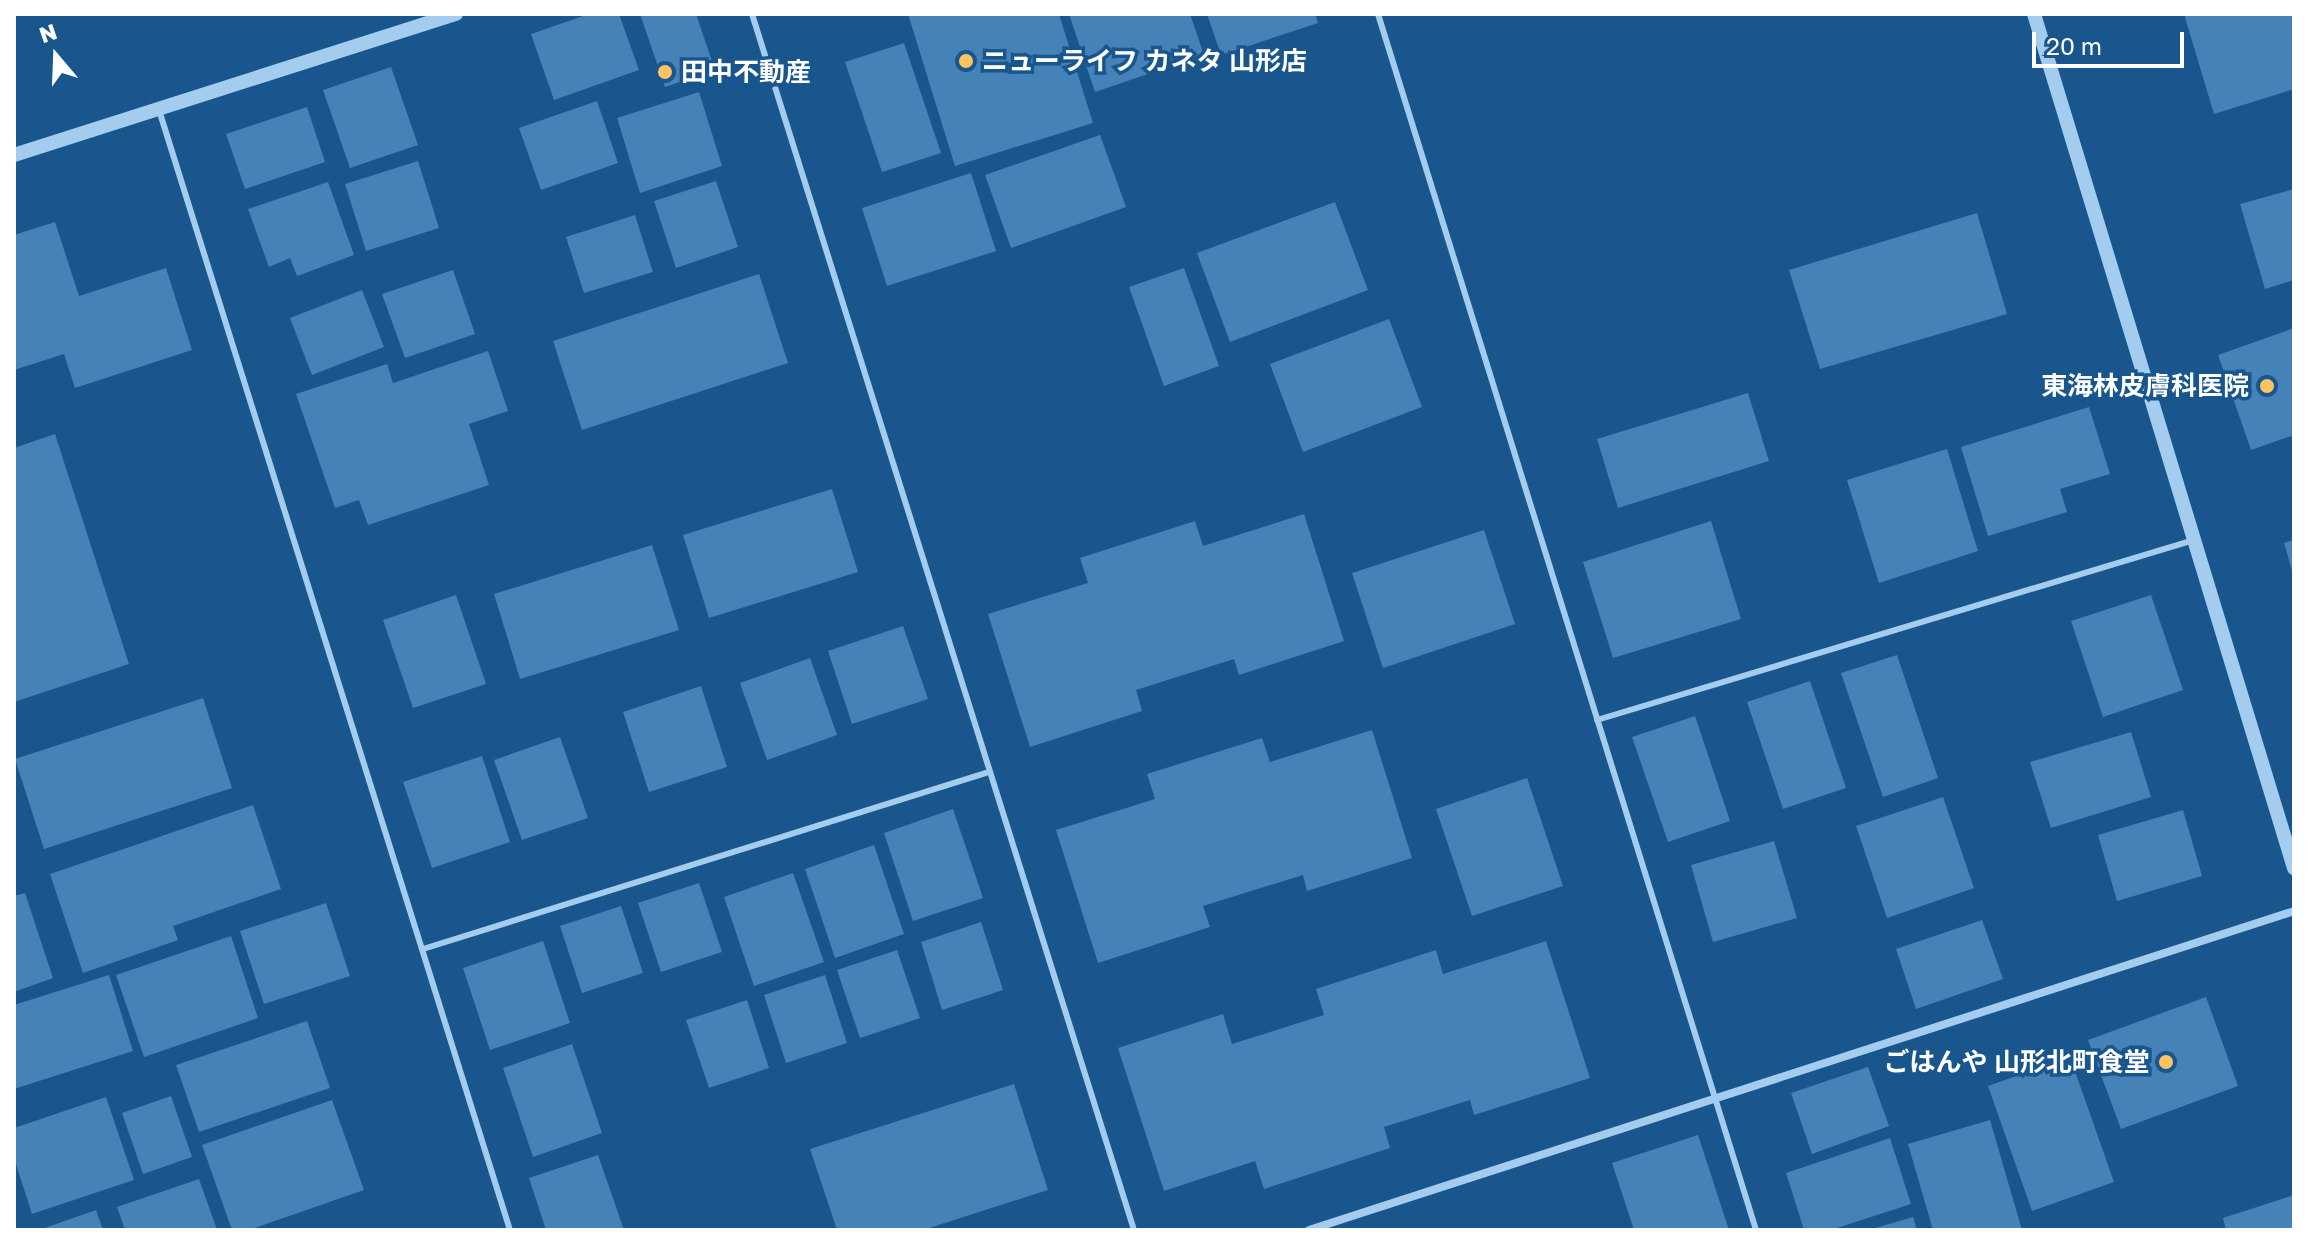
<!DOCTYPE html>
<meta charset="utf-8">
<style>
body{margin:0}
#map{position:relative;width:2308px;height:1244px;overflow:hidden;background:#18568d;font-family:"Golos Text","Noto Sans JP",sans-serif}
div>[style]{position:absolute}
.building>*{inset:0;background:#4482b8}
.service>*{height:6px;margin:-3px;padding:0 3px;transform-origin:3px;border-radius:3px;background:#a3ccef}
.minor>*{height:8px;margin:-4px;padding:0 4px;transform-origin:4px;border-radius:4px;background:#a3ccef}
.tertiary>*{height:14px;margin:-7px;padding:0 7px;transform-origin:7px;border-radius:7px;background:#a3ccef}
.dots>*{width:22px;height:22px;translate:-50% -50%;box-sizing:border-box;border:4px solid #18568d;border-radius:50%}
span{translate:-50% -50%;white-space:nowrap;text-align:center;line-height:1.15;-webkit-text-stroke:7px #18568d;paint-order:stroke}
.poi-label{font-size:26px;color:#fff;font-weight:700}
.left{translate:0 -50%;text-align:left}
.right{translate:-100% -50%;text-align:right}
.frame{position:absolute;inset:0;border:16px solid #fff;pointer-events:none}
.north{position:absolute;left:16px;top:16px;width:80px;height:80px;-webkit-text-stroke:6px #18568d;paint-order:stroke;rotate:341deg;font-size:22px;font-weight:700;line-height:32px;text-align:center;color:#fff}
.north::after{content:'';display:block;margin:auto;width:28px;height:36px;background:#fff;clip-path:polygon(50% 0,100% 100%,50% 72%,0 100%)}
.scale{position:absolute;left:2032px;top:32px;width:152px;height:36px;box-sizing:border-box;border:4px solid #fff;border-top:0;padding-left:10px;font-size:24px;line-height:28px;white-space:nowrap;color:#fff;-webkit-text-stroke:6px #18568d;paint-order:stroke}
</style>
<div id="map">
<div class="building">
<i style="clip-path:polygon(589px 14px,619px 14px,639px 70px,554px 100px,531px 34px)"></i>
<i style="clip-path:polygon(640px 14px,696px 14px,715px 70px,665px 87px)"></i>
<i style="clip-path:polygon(908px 14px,1059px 14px,1093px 123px,955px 166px)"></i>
<i style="clip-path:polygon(1069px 14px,1190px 14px,1204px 55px,1095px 92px)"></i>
<i style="clip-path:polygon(1207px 14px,1315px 14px,1318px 23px,1221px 55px)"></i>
<i style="clip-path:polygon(2184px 14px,2294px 14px,2294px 89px,2214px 114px)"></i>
<i style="clip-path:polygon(904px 43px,941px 153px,882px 172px,845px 62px)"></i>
<i style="clip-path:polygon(391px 67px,418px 145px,350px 168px,323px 90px)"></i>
<i style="clip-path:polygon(699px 92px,722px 166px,640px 193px,617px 118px)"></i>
<i style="clip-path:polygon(597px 101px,618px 163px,541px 190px,519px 128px)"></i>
<i style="clip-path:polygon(307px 107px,325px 162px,245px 189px,226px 134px)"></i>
<i style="clip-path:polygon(1100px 135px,1126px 207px,1011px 248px,985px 175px)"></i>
<i style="clip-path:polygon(418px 161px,439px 228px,366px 251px,345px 184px)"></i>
<i style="clip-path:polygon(971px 173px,996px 251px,887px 286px,862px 208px)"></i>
<i style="clip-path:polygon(716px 181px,738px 247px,676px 268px,654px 201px)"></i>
<i style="clip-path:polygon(328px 182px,354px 255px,297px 276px,290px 258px,269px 267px,248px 209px)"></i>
<i style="clip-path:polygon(2294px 189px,2294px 280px,2265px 289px,2240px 204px)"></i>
<i style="clip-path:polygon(1335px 202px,1368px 290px,1230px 342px,1197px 253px)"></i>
<i style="clip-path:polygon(1977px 213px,2007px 314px,1820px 369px,1789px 270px)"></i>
<i style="clip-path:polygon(635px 215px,653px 272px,584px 293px,566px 237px)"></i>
<i style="clip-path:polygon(55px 222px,79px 296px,166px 268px,192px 350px,75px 388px,64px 354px,14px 370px,14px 235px)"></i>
<i style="clip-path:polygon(1184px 268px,1219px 366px,1164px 386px,1129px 287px)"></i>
<i style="clip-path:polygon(453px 270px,475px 334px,405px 358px,382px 294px)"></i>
<i style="clip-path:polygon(759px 274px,788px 363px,582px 430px,553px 341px)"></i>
<i style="clip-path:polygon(362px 290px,384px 347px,312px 375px,290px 318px)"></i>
<i style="clip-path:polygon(1389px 319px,1422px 407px,1303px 452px,1270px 364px)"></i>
<i style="clip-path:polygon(2294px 328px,2294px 435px,2251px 450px,2218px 355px)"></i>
<i style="clip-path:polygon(488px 351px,508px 411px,469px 424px,489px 485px,368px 525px,359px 500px,335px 508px,296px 394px,387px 364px,393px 383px)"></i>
<i style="clip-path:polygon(1748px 393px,1769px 461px,1618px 508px,1597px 439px)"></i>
<i style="clip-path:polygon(2089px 407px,2110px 474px,2060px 489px,2067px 512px,1988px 536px,1961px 447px)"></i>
<i style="clip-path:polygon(55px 434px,129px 664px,14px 702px,14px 448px)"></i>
<i style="clip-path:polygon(1947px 449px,1978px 551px,1879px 583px,1847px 480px)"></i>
<i style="clip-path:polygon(832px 489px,858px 572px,709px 618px,683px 535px)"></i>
<i style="clip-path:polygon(1304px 514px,1344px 641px,1239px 675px,1234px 659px,1136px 690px,1142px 711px,1030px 747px,988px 614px,1088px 583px,1080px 558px,1195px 521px,1203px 546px)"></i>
<i style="clip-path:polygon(1711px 521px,1741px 619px,1613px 658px,1583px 562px)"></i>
<i style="clip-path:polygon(1484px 530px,1515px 624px,1383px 668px,1352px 573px)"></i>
<i style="clip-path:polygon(2294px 540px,2294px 574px,2293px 574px,2284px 543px)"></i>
<i style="clip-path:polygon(652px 545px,679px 630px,520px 679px,494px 594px)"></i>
<i style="clip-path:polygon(456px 595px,486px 684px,413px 708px,383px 620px)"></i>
<i style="clip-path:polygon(2151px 595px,2183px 690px,2103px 717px,2071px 621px)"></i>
<i style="clip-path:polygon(903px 626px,928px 699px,852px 724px,828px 651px)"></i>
<i style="clip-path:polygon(1897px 655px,1938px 778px,1883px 797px,1841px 673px)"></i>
<i style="clip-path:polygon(810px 658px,837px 735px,767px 760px,740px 683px)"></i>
<i style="clip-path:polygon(1810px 681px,1846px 788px,1783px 809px,1747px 702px)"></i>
<i style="clip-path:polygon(701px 686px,727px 767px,649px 792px,623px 712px)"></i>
<i style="clip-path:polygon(203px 698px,232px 788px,44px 849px,15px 759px)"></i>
<i style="clip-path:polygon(1695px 716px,1730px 821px,1668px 842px,1632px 737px)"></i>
<i style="clip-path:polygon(1372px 730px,1412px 858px,1307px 891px,1303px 875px,1203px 906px,1210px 927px,1098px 963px,1056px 830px,1155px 799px,1147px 774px,1262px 738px,1270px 762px)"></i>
<i style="clip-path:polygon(2131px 732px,2151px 797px,2051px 828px,2030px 762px)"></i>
<i style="clip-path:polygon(560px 737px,588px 818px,522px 840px,494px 760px)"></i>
<i style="clip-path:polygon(482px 756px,510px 842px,432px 868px,403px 782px)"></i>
<i style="clip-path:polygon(1527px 778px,1563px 886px,1472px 916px,1436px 809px)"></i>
<i style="clip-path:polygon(1943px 797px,1974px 888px,1887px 918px,1856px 826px)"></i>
<i style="clip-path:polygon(253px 805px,281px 889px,173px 926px,178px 940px,83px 973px,50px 874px)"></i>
<i style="clip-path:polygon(953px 809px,983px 898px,913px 921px,884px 833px)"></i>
<i style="clip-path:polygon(2183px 810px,2202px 876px,2117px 901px,2098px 835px)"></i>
<i style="clip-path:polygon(1774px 841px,1797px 918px,1713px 942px,1691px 865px)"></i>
<i style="clip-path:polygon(874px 845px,904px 934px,835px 958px,805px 869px)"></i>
<i style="clip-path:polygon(793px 873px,824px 962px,754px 986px,724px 897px)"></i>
<i style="clip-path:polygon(699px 883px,722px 952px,661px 972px,638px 903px)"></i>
<i style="clip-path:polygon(25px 893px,53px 978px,14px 992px,14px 896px)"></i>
<i style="clip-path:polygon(326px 903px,350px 976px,264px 1004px,240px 931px)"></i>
<i style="clip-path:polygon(621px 906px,643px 973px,582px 993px,560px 926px)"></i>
<i style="clip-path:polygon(1982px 920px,2003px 979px,1916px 1009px,1896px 949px)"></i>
<i style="clip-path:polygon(981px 922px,1003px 990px,942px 1010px,921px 942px)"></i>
<i style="clip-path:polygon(231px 936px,258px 1018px,144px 1057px,116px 975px)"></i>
<i style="clip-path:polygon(543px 941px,570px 1023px,490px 1050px,463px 968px)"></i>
<i style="clip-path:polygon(1546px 941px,1590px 1078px,1474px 1115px,1470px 1100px,1384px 1127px,1390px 1148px,1264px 1189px,1255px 1161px,1164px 1191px,1118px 1048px,1223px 1014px,1232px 1044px,1324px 1015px,1316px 989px,1436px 950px,1443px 974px)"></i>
<i style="clip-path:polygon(897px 950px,920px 1018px,860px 1038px,837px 970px)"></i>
<i style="clip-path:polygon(109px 975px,133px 1051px,14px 1089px,14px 1005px)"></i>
<i style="clip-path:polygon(825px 975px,847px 1043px,786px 1063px,764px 995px)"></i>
<i style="clip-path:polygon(2206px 997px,2238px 1086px,2121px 1129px,2088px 1040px)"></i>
<i style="clip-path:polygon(747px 1000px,769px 1068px,709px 1088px,686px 1020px)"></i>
<i style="clip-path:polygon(307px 1021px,330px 1088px,199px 1132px,176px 1065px)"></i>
<i style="clip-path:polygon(572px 1044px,602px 1133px,533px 1157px,503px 1068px)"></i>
<i style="clip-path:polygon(2070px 1057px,2114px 1182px,2032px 1211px,1988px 1086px)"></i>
<i style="clip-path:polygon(1868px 1067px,1889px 1126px,1812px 1154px,1791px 1093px)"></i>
<i style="clip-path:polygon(1014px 1084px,1048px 1190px,923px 1230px,837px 1230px,810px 1149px)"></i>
<i style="clip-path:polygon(171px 1096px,192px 1157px,143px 1174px,122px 1113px)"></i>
<i style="clip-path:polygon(106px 1097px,134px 1180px,32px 1214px,14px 1158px,14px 1128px)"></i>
<i style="clip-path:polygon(332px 1100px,364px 1190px,249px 1230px,232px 1230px,202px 1145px)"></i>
<i style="clip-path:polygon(1990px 1120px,2022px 1230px,1933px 1230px,1908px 1144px)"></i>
<i style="clip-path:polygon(1698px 1135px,1729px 1230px,1634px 1230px,1612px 1163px)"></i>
<i style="clip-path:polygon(1890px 1138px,1911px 1204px,1831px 1230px,1804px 1230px,1786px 1173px)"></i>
<i style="clip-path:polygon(598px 1155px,624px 1230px,546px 1230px,529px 1178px)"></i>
<i style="clip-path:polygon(199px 1179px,217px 1230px,125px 1230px,117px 1207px)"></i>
<i style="clip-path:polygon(2294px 1195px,2294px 1230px,2226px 1230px,2223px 1218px)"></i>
<i style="clip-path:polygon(96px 1210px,103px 1230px,39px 1230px)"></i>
<i style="clip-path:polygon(1913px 1217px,1917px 1230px,1872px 1230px,1872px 1229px)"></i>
</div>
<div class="service">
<i style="left:752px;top:14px;width:1275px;rotate:72.56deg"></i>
<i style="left:1378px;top:14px;width:1273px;rotate:72.73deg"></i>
<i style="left:159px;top:110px;width:1174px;rotate:72.6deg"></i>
<i style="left:1597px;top:720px;width:624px;rotate:-16.78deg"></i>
<i style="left:423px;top:949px;width:590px;rotate:-17.36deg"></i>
</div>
<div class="minor">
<i style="left:1309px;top:1230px;width:1035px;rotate:-17.94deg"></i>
</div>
<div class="tertiary">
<i style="left:2034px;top:14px;width:893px;rotate:73.07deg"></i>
<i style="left:14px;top:155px;width:464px;rotate:-17.7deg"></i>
</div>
<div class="dots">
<i style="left:966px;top:61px;background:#ffc361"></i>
<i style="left:665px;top:72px;background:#ffc361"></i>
<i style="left:2267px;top:386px;background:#ffc361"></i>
<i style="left:2166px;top:1062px;background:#ffc361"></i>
</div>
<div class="poi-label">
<span class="left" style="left:982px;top:61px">ニューライフ カネタ 山形店</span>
<span class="left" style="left:681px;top:72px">田中不動産</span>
<span class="right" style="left:2249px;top:386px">東海林皮膚科医院</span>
<span class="right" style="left:2150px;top:1062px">ごはんや 山形北町食堂</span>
</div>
<div class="frame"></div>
<div class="north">N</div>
<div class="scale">20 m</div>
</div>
